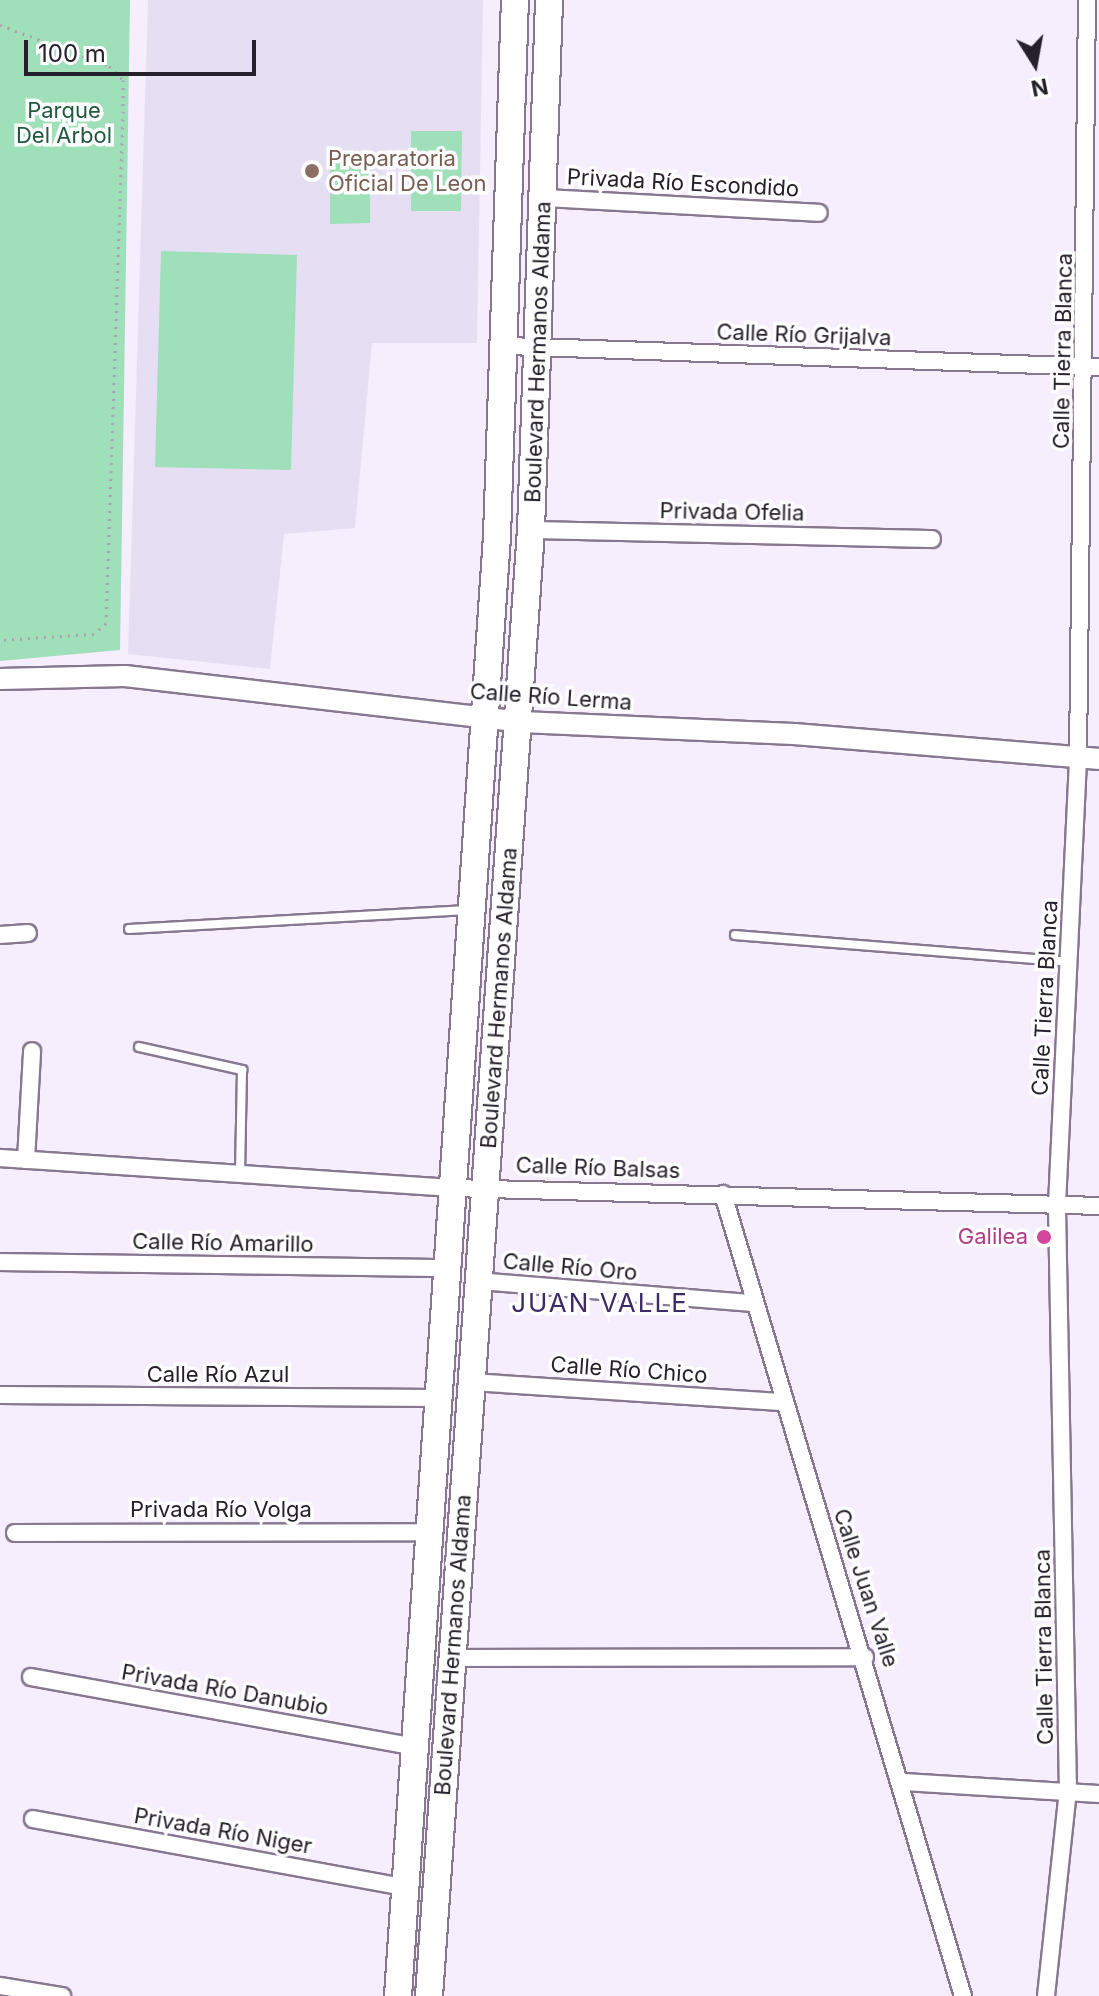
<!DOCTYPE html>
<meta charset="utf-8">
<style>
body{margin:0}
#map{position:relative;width:1099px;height:1996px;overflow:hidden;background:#f6edfd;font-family:Inter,sans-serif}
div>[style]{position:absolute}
.education>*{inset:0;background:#e6dff4}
.green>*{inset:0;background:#9fdfb9}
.path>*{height:3px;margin-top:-1.5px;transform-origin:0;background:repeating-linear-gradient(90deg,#aaa2b0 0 2px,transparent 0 8px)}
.roads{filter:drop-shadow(2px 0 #877890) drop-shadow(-2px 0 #877890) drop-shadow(0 2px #877890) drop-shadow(0 -2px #877890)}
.service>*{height:8px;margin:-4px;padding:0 4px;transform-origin:4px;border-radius:4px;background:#fff}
.minor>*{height:16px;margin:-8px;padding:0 8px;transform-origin:8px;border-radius:8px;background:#fff}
.tertiary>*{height:20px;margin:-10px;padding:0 10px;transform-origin:10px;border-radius:10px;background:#fff}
.primary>*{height:26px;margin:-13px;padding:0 13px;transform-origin:13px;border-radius:13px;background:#fff}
.dots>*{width:22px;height:22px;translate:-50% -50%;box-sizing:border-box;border:4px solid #fefefe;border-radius:50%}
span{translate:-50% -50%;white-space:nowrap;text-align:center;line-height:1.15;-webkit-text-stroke:7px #fefefe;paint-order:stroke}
.park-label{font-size:22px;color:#21593c}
.education-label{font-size:22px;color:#785e54}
.left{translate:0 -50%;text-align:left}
.street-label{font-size:22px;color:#26202a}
.hotel-label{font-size:22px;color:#b23c85}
.right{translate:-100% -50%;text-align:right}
.quarter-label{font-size:26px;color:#3c2b66;letter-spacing:2px}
.north{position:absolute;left:995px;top:24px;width:80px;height:80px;-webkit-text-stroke:6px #fefefe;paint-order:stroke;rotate:169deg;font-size:22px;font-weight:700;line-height:32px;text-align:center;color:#26202a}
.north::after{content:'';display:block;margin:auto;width:28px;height:36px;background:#26202a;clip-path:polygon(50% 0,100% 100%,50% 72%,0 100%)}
.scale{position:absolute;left:24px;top:40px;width:232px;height:36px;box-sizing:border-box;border:4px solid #26202a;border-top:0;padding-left:10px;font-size:24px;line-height:28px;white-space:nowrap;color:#26202a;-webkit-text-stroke:6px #fefefe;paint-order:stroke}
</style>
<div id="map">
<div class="education">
<i style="clip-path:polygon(148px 0,483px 0,477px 343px,372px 343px,355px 528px,284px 534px,270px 669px,128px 654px)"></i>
</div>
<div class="green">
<i style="clip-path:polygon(0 0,130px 0,120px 650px,0 661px)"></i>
<i style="clip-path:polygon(411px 131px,462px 131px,461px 211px,411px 211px)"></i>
<i style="clip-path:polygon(330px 156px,370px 156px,370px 223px,330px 224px)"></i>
<i style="clip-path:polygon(161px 251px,297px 255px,291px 470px,155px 467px)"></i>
</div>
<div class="path">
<i style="left:0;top:25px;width:116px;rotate:20.6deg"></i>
<i style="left:109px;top:66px;width:20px;rotate:45deg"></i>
<i style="left:123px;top:80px;width:31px;rotate:90deg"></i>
<i style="left:123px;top:111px;width:512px;rotate:91.9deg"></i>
<i style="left:106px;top:623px;width:16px;rotate:137deg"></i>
<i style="left:94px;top:634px;width:94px;rotate:176.3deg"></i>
</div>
<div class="roads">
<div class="service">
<i style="left:129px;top:929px;width:339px;rotate:-3.2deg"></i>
<i style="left:735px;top:935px;width:334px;rotate:4.6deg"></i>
<i style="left:139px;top:1047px;width:106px;rotate:12.6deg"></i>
<i style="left:242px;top:1070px;width:104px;rotate:91.1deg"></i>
</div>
<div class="minor">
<i style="left:544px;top:198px;width:275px;rotate:3.1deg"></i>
<i style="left:508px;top:346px;width:591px;rotate:2.04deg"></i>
<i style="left:531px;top:530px;width:401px;rotate:1.3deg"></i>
<i style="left:0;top:935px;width:28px;rotate:-4deg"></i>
<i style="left:0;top:1158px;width:453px;rotate:3.8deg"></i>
<i style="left:452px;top:1188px;width:647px;rotate:1.59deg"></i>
<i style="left:26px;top:1160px;width:109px;rotate:-86.8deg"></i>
<i style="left:723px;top:1194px;width:837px;rotate:73.34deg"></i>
<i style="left:0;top:1262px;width:446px;rotate:0.8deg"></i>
<i style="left:478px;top:1281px;width:277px;rotate:4.6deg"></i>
<i style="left:471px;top:1382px;width:314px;rotate:3.7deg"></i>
<i style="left:0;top:1395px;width:436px;rotate:0.4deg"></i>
<i style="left:15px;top:1533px;width:411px;rotate:-0.1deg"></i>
<i style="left:453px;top:1658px;width:412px;rotate:-0.1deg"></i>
<i style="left:31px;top:1677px;width:387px;rotate:10.3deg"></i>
<i style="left:904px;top:1782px;width:195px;rotate:3.5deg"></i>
<i style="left:33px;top:1819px;width:377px;rotate:10.4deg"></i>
<i style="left:0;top:1986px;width:63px;rotate:9.2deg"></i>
<i style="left:1046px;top:1996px;width:206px;rotate:-83.9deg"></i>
<i style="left:1068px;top:1791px;width:586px;rotate:-91.08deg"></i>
<i style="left:1057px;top:1205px;width:448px;rotate:-87.3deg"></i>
<i style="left:1078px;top:757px;width:757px;rotate:-89.32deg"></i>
</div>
<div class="tertiary">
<i style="left:0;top:679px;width:125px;rotate:-1.4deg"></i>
<i style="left:125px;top:676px;width:398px;rotate:6.6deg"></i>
<i style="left:520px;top:722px;width:275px;rotate:2.5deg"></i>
<i style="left:795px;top:734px;width:305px;rotate:4.7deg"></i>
</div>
<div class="primary">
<i style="left:398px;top:1996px;width:1463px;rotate:-86.12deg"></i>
<i style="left:497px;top:536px;width:536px;rotate:-88.08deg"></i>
<i style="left:429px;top:1996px;width:1470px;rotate:-86.02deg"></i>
<i style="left:531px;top:530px;width:530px;rotate:-88.05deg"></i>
</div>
</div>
<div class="dots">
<i style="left:312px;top:171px;background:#8d6e63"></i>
<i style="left:1044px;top:1237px;background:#d1479c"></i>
</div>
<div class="park-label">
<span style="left:64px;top:123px">Parque<br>Del Arbol</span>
</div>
<div class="education-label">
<span class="left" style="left:328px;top:171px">Preparatoria<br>Oficial De Leon</span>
</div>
<div class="street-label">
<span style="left:683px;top:183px;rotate:3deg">Privada Río Escondido</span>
<span style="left:804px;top:335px;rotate:2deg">Calle Río Grijalva</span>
<span style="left:1063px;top:351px;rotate:-89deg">Calle Tierra Blanca</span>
<span style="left:538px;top:352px;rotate:-88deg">Boulevard Hermanos Aldama</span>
<span style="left:732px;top:512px;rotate:1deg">Privada Ofelia</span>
<span style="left:551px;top:697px;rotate:4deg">Calle Río Lerma</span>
<span style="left:499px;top:998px;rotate:-86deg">Boulevard Hermanos Aldama</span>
<span style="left:1045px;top:998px;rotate:-87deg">Calle Tierra Blanca</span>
<span style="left:598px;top:1168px;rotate:2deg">Calle Río Balsas</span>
<span style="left:223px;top:1243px;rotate:1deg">Calle Río Amarillo</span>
<span style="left:570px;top:1267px;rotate:5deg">Calle Río Oro</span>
<span style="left:629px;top:1370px;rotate:4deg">Calle Río Chico</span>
<span style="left:218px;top:1375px">Calle Río Azul</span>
<span style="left:221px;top:1510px">Privada Río Volga</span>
<span style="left:866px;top:1588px;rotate:72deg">Calle Juan Valle</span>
<span style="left:453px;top:1645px;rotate:-86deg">Boulevard Hermanos Aldama</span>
<span style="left:1044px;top:1647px;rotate:-91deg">Calle Tierra Blanca</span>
<span style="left:225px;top:1690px;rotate:10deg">Privada Río Danubio</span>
<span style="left:223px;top:1831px;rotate:10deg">Privada Río Niger</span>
</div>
<div class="hotel-label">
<span class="right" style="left:1028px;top:1237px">Galilea</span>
</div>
<div class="quarter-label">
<span style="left:600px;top:1303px">JUAN VALLE</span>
</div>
<div class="north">N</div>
<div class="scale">100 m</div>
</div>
